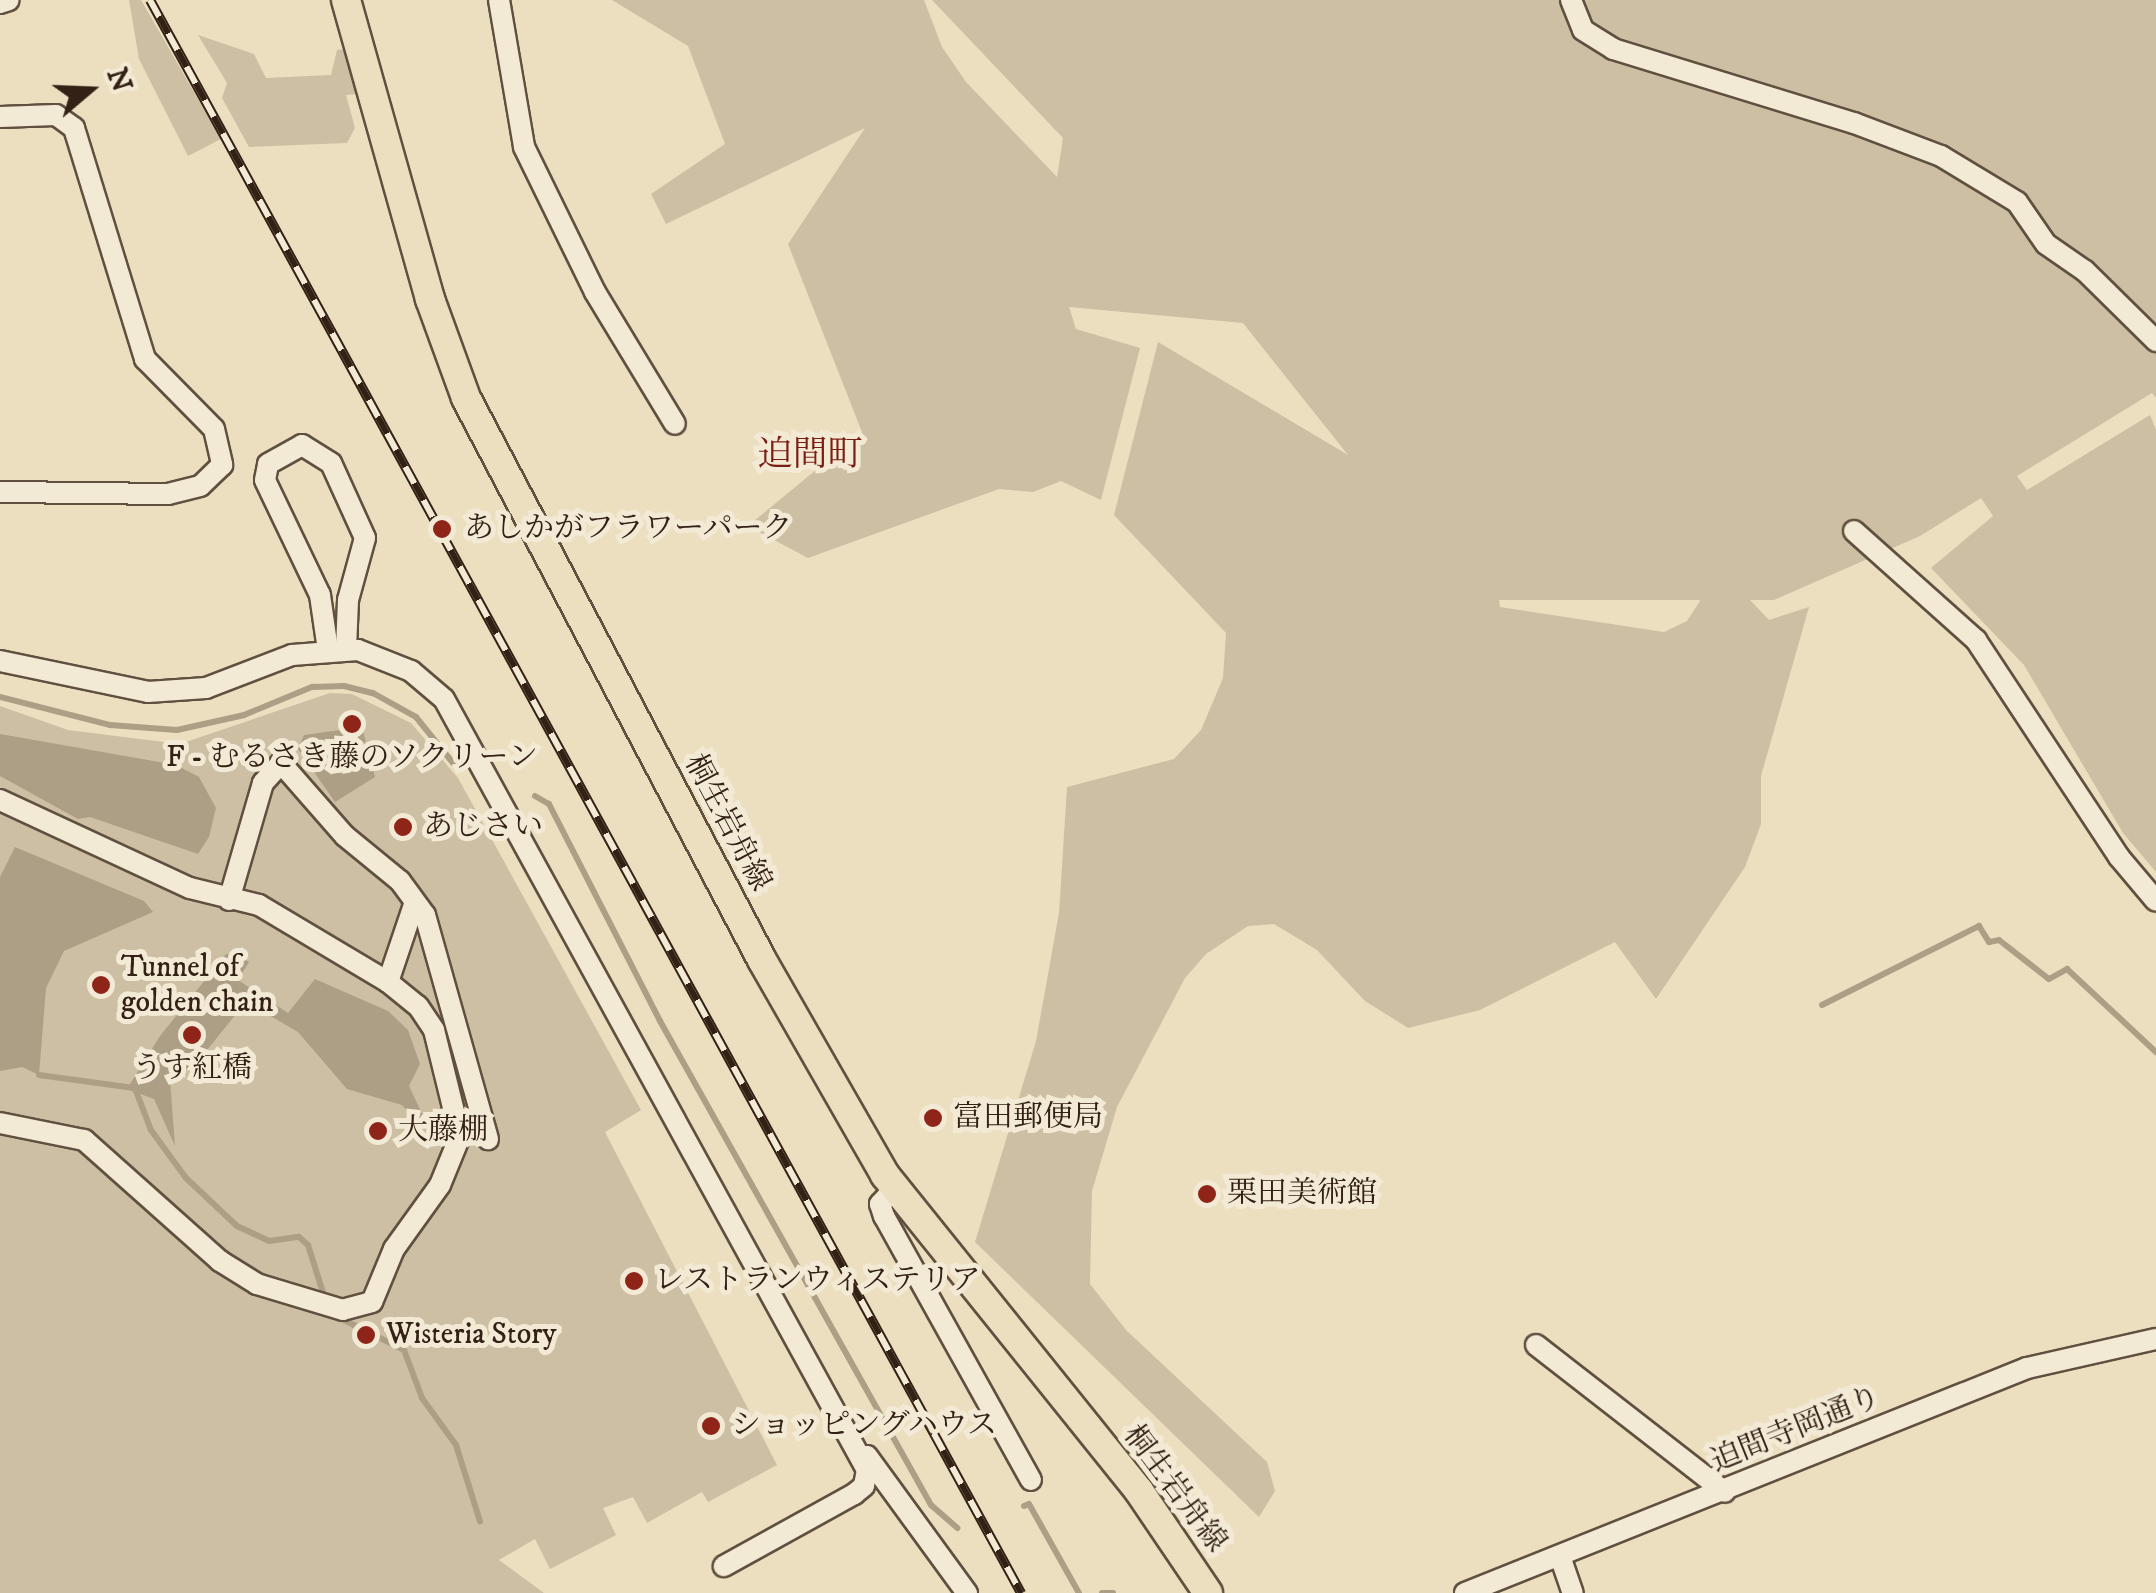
<!DOCTYPE html>
<meta charset="utf-8">
<style>
body{margin:0}
#map{position:relative;width:2156px;height:1593px;overflow:hidden;background:#ecdfc0;font-family:"IM FELL DW Pica","Noto Serif JP",serif}
div>[style]{position:absolute}
.green>*{inset:0;background:#ccbfa3}
.water>*{inset:0;background:#ad9e86}
.stream>*{height:6px;margin:-3px;padding:0 3px;transform-origin:3px;border-radius:3px;background:#ad9e86}
.roads{filter:drop-shadow(2px 0 #60503f) drop-shadow(-2px 0 #60503f) drop-shadow(0 2px #60503f) drop-shadow(0 -2px #60503f)}
.minor>*{height:20px;margin:-10px;padding:0 10px;transform-origin:10px;border-radius:10px;background:#f3ead6}
.major>*{height:28px;margin:-14px;padding:0 14px;transform-origin:14px;border-radius:14px;background:#ecdfc0}
.rail>*{height:10px;margin-top:-5px;transform-origin:0;background:repeating-linear-gradient(90deg,#f3ead6 0 19px,#322114 0 38px);box-sizing:border-box;border-block:2px solid #322114}
.dots>*{width:28px;height:28px;translate:-50% -50%;box-sizing:border-box;border:5px solid #f3ead6;border-radius:50%}
span{translate:-50% -50%;white-space:nowrap;text-align:center;line-height:1.15;-webkit-text-stroke:10px #f3ead6;paint-order:stroke}
.poi-label{font-size:30px;color:#322114}
.left{translate:0 -50%;text-align:left}
.street-label{font-size:30px;color:#322114}
.quarter-label{font-size:35px;color:#7a1f14}
.north{position:absolute;left:40px;top:40px;width:100px;height:100px;-webkit-text-stroke:8px #f3ead6;paint-order:stroke;rotate:71deg;font-size:28px;font-weight:700;line-height:40px;text-align:center;color:#322114}
.north::after{content:'';display:block;margin:auto;width:35px;height:45px;background:#322114;clip-path:polygon(50% 0,100% 100%,50% 72%,0 100%)}
</style>
<div id="map">
<div class="green">
<i style="clip-path:polygon(129px 0,141px 0,221px 139px,188px 156px,139px 59px)"></i>
<i style="clip-path:polygon(evenodd,612px 0,924px 0,942px 47px,966px 82px,1057px 177px,1063px 138px,932px 0,2156px 0,2156px 398px,2152px 393px,2017px 476px,2027px 490px,2150px 415px,2156px 430px,2156px 872px,2123px 833px,2024px 665px,1931px 568px,1993px 516px,1981px 498px,1920px 536px,1774px 600px,1750px 600px,1769px 620px,1809px 607px,1761px 776px,1761px 824px,1745px 867px,1656px 999px,1615px 942px,1480px 1010px,1408px 1028px,1365px 1001px,1317px 950px,1274px 924px,1248px 926px,1206px 954px,1185px 978px,1117px 1107px,1092px 1191px,1090px 1284px,1126px 1330px,1267px 1462px,1275px 1491px,1259px 1517px,975px 1242px,1036px 1041px,1059px 913px,1067px 787px,1174px 759px,1201px 730px,1223px 678px,1226px 633px,1114px 515px,1158px 342px,1348px 455px,1243px 323px,1069px 307px,1076px 329px,1140px 348px,1101px 500px,1061px 481px,1033px 492px,999px 489px,808px 558px,748px 526px,862px 432px,788px 244px,865px 128px,666px 224px,651px 194px,725px 144px,688px 46px,612px 0,1499px 600px,1699px 600px,1700px 601px,1687px 621px,1664px 632px,1500px 607px,1499px 600px)"></i>
<i style="clip-path:polygon(198px 35px,254px 54px,266px 78px,331px 75px,337px 50px,345px 49px,358px 94px,346px 95px,355px 128px,347px 143px,249px 147px,222px 98px,227px 83px)"></i>
<i style="clip-path:polygon(330px 693px,352px 694px,411px 723px,458px 778px,641px 1110px,605px 1132px,777px 1465px,708px 1502px,702px 1492px,647px 1523px,633px 1497px,603px 1508px,616px 1535px,550px 1569px,535px 1539px,499px 1560px,544px 1593px,0 1593px,0 706px,68px 730px,180px 744px)"></i>
</div>
<div class="water">
<i style="clip-path:polygon(362px 727px,375px 777px,335px 802px,298px 749px,304px 735px)"></i>
<i style="clip-path:polygon(0 734px,176px 765px,199px 777px,216px 808px,209px 837px,198px 854px,90px 817px,78px 819px,0 776px)"></i>
<i style="clip-path:polygon(15px 847px,144px 901px,153px 912px,64px 951px,46px 988px,39px 1075px,22px 1067px,0 1071px,0 877px)"></i>
<i style="clip-path:polygon(234px 953px,249px 962px,238px 980px,288px 1013px,315px 979px,388px 1011px,408px 1030px,420px 1064px,409px 1086px,433px 1137px,402px 1105px,347px 1089px,298px 1032px,257px 1008px,236px 1014px,195px 1065px,170px 1080px,175px 1146px,154px 1099px,127px 1089px,160px 1036px,226px 954px)"></i>
</div>
<div class="stream">
<i style="left:0;top:697px;width:114px;rotate:14.3deg"></i>
<i style="left:110px;top:725px;width:67px;rotate:4.3deg"></i>
<i style="left:177px;top:730px;width:69px;rotate:-12.6deg"></i>
<i style="left:244px;top:715px;width:74px;rotate:-22.4deg"></i>
<i style="left:312px;top:687px;width:32px;rotate:-2deg"></i>
<i style="left:344px;top:686px;width:30px;rotate:14deg"></i>
<i style="left:373px;top:693px;width:49px;rotate:29.2deg"></i>
<i style="left:416px;top:717px;width:59px;rotate:51.2deg"></i>
<i style="left:535px;top:796px;width:16px;rotate:30deg"></i>
<i style="left:549px;top:804px;width:244px;rotate:62.9deg"></i>
<i style="left:660px;top:1021px;width:555px;rotate:60.75deg"></i>
<i style="left:931px;top:1505px;width:35px;rotate:41deg"></i>
<i style="left:1822px;top:1005px;width:176px;rotate:-26.7deg"></i>
<i style="left:1979px;top:926px;width:19px;rotate:58deg"></i>
<i style="left:1989px;top:942px;width:10px;rotate:-11deg"></i>
<i style="left:1999px;top:940px;width:63px;rotate:38deg"></i>
<i style="left:2049px;top:979px;width:21px;rotate:-29deg"></i>
<i style="left:2067px;top:969px;width:122px;rotate:43deg"></i>
<i style="left:39px;top:1075px;width:96px;rotate:7.8deg"></i>
<i style="left:136px;top:1091px;width:42px;rotate:69deg"></i>
<i style="left:151px;top:1130px;width:59px;rotate:53.9deg"></i>
<i style="left:186px;top:1178px;width:70px;rotate:43.3deg"></i>
<i style="left:237px;top:1226px;width:35px;rotate:25deg"></i>
<i style="left:269px;top:1241px;width:30px;rotate:-8deg"></i>
<i style="left:299px;top:1237px;width:12px;rotate:42deg"></i>
<i style="left:308px;top:1245px;width:57px;rotate:72.5deg"></i>
<i style="left:338px;top:1317px;width:74px;rotate:26.6deg"></i>
<i style="left:404px;top:1350px;width:51px;rotate:69.4deg"></i>
<i style="left:422px;top:1398px;width:58px;rotate:54.1deg"></i>
<i style="left:456px;top:1445px;width:80px;rotate:72.5deg"></i>
<i style="left:1024px;top:1506px;width:5px;rotate:-22deg"></i>
<i style="left:1029px;top:1504px;width:102px;rotate:60.7deg"></i>
<i style="left:1102px;top:1593px;width:11px"></i>
</div>
<div class="roads">
<div class="minor">
<i style="left:499px;top:0;width:149px;rotate:80.3deg"></i>
<i style="left:524px;top:147px;width:161px;rotate:63.9deg"></i>
<i style="left:595px;top:292px;width:154px;rotate:58.8deg"></i>
<i style="left:1571px;top:0;width:32px;rotate:68deg"></i>
<i style="left:1583px;top:30px;width:36px;rotate:32deg"></i>
<i style="left:1613px;top:49px;width:252px;rotate:17.1deg"></i>
<i style="left:1854px;top:123px;width:93px;rotate:20.8deg"></i>
<i style="left:1941px;top:156px;width:89px;rotate:31.2deg"></i>
<i style="left:2017px;top:202px;width:51px;rotate:55.4deg"></i>
<i style="left:2046px;top:244px;width:47px;rotate:34.7deg"></i>
<i style="left:2085px;top:271px;width:100px;rotate:44.6deg"></i>
<i style="left:0;top:3px;width:9px;rotate:-18deg"></i>
<i style="left:0;top:117px;width:56px;rotate:-2deg"></i>
<i style="left:56px;top:115px;width:22px;rotate:36deg"></i>
<i style="left:74px;top:128px;width:242px;rotate:72.9deg"></i>
<i style="left:145px;top:359px;width:98px;rotate:45.4deg"></i>
<i style="left:214px;top:429px;width:37px;rotate:77deg"></i>
<i style="left:222px;top:465px;width:30px;rotate:136deg"></i>
<i style="left:200px;top:486px;width:33px;rotate:166deg"></i>
<i style="left:168px;top:494px;width:168px;rotate:-179.3deg"></i>
<i style="left:1854px;top:531px;width:164px;rotate:41.8deg"></i>
<i style="left:1976px;top:640px;width:260px;rotate:56.6deg"></i>
<i style="left:2119px;top:857px;width:57px;rotate:49.9deg"></i>
<i style="left:328px;top:650px;width:56px;rotate:-98.3deg"></i>
<i style="left:320px;top:595px;width:127px;rotate:-115.6deg"></i>
<i style="left:265px;top:480px;width:16px;rotate:-79deg"></i>
<i style="left:268px;top:464px;width:39px;rotate:-29deg"></i>
<i style="left:302px;top:445px;width:34px;rotate:32deg"></i>
<i style="left:331px;top:463px;width:82px;rotate:65.6deg"></i>
<i style="left:365px;top:538px;width:64px;rotate:105.3deg"></i>
<i style="left:348px;top:600px;width:50px;rotate:92.3deg"></i>
<i style="left:0;top:661px;width:151px;rotate:11.8deg"></i>
<i style="left:148px;top:692px;width:58px;rotate:-3.9deg"></i>
<i style="left:206px;top:688px;width:92px;rotate:-21deg"></i>
<i style="left:292px;top:655px;width:66px;rotate:-4.3deg"></i>
<i style="left:358px;top:650px;width:57px;rotate:21.6deg"></i>
<i style="left:411px;top:671px;width:43px;rotate:40.3deg"></i>
<i style="left:444px;top:699px;width:879px;rotate:61.25deg"></i>
<i style="left:867px;top:1470px;width:16px;rotate:101deg"></i>
<i style="left:864px;top:1486px;width:13px;rotate:141deg"></i>
<i style="left:854px;top:1494px;width:149px;rotate:151deg"></i>
<i style="left:0;top:800px;width:209px;rotate:24.9deg"></i>
<i style="left:190px;top:888px;width:71px;rotate:13.8deg"></i>
<i style="left:259px;top:905px;width:150px;rotate:30.8deg"></i>
<i style="left:388px;top:982px;width:38px;rotate:39deg"></i>
<i style="left:418px;top:1006px;width:29px;rotate:56deg"></i>
<i style="left:434px;top:1030px;width:109px;rotate:76.2deg"></i>
<i style="left:460px;top:1136px;width:53px;rotate:112.2deg"></i>
<i style="left:440px;top:1185px;width:79px;rotate:125.7deg"></i>
<i style="left:394px;top:1249px;width:57px;rotate:112.5deg"></i>
<i style="left:372px;top:1302px;width:30px;rotate:165deg"></i>
<i style="left:343px;top:1310px;width:90px;rotate:-163.2deg"></i>
<i style="left:257px;top:1284px;width:44px;rotate:-148.1deg"></i>
<i style="left:220px;top:1261px;width:182px;rotate:-138.3deg"></i>
<i style="left:84px;top:1140px;width:86px;rotate:-168.6deg"></i>
<i style="left:229px;top:900px;width:122px;rotate:-73.8deg"></i>
<i style="left:263px;top:783px;width:27px;rotate:-48deg"></i>
<i style="left:281px;top:763px;width:97px;rotate:48.8deg"></i>
<i style="left:345px;top:836px;width:71px;rotate:39.3deg"></i>
<i style="left:400px;top:881px;width:42px;rotate:53.7deg"></i>
<i style="left:425px;top:915px;width:233px;rotate:74.3deg"></i>
<i style="left:388px;top:982px;width:84px;rotate:-71.4deg"></i>
<i style="left:895px;top:1188px;width:22px;rotate:133deg"></i>
<i style="left:880px;top:1204px;width:13px;rotate:72deg"></i>
<i style="left:884px;top:1216px;width:302px;rotate:60.9deg"></i>
<i style="left:1536px;top:1345px;width:239px;rotate:37.9deg"></i>
<i style="left:867px;top:1456px;width:170px;rotate:53.9deg"></i>
<i style="left:1561px;top:1559px;width:36px;rotate:71deg"></i>
<i style="left:1465px;top:1593px;width:605px;rotate:-21.82deg"></i>
<i style="left:2027px;top:1368px;width:132px;rotate:-12.7deg"></i>
</div>
<div class="major">
<i style="left:346px;top:0;width:311px;rotate:74.3deg"></i>
<i style="left:430px;top:299px;width:105px;rotate:70deg"></i>
<i style="left:466px;top:398px;width:635px;rotate:62.22deg"></i>
<i style="left:762px;top:960px;width:248px;rotate:60.2deg"></i>
<i style="left:885px;top:1175px;width:405px;rotate:51.2deg"></i>
<i style="left:1139px;top:1491px;width:123px;rotate:55.9deg"></i>
</div>
</div>
<div class="rail">
<i style="left:150px;top:0;width:1816px;rotate:61.33deg"></i>
</div>
<div class="dots">
<i style="left:442px;top:529px;background:#8f2418"></i>
<i style="left:352px;top:724px;background:#8f2418"></i>
<i style="left:403px;top:827px;background:#8f2418"></i>
<i style="left:101px;top:985px;background:#8f2418"></i>
<i style="left:192px;top:1035px;background:#8f2418"></i>
<i style="left:933px;top:1118px;background:#8f2418"></i>
<i style="left:378px;top:1131px;background:#8f2418"></i>
<i style="left:1207px;top:1194px;background:#8f2418"></i>
<i style="left:634px;top:1281px;background:#8f2418"></i>
<i style="left:366px;top:1335px;background:#8f2418"></i>
<i style="left:711px;top:1426px;background:#8f2418"></i>
</div>
<div class="poi-label">
<span class="left" style="left:464px;top:529px">あしかがフラワーパーク</span>
<span style="left:352px;top:758px">F - むるさき藤のソクリーン</span>
<span class="left" style="left:423px;top:827px">あじさい</span>
<span class="left" style="left:121px;top:985px">Tunnel of<br>golden chain</span>
<span style="left:192px;top:1069px">うす紅橋</span>
<span class="left" style="left:953px;top:1118px">富田郵便局</span>
<span class="left" style="left:398px;top:1131px">大藤棚</span>
<span class="left" style="left:1227px;top:1194px">栗田美術館</span>
<span class="left" style="left:654px;top:1281px">レストランウィステリア</span>
<span class="left" style="left:386px;top:1335px">Wisteria Story</span>
<span class="left" style="left:731px;top:1426px">ショッピングハウス</span>
</div>
<div class="street-label">
<span style="left:727px;top:823px;rotate:62deg">桐生岩舟線</span>
<span style="left:1796px;top:1430px;rotate:-22deg">迫間寺岡通り</span>
<span style="left:1174px;top:1489px;rotate:53deg">桐生岩舟線</span>
</div>
<div class="quarter-label">
<span style="left:810px;top:455px">迫間町</span>
</div>
<div class="north">N</div>
</div>
